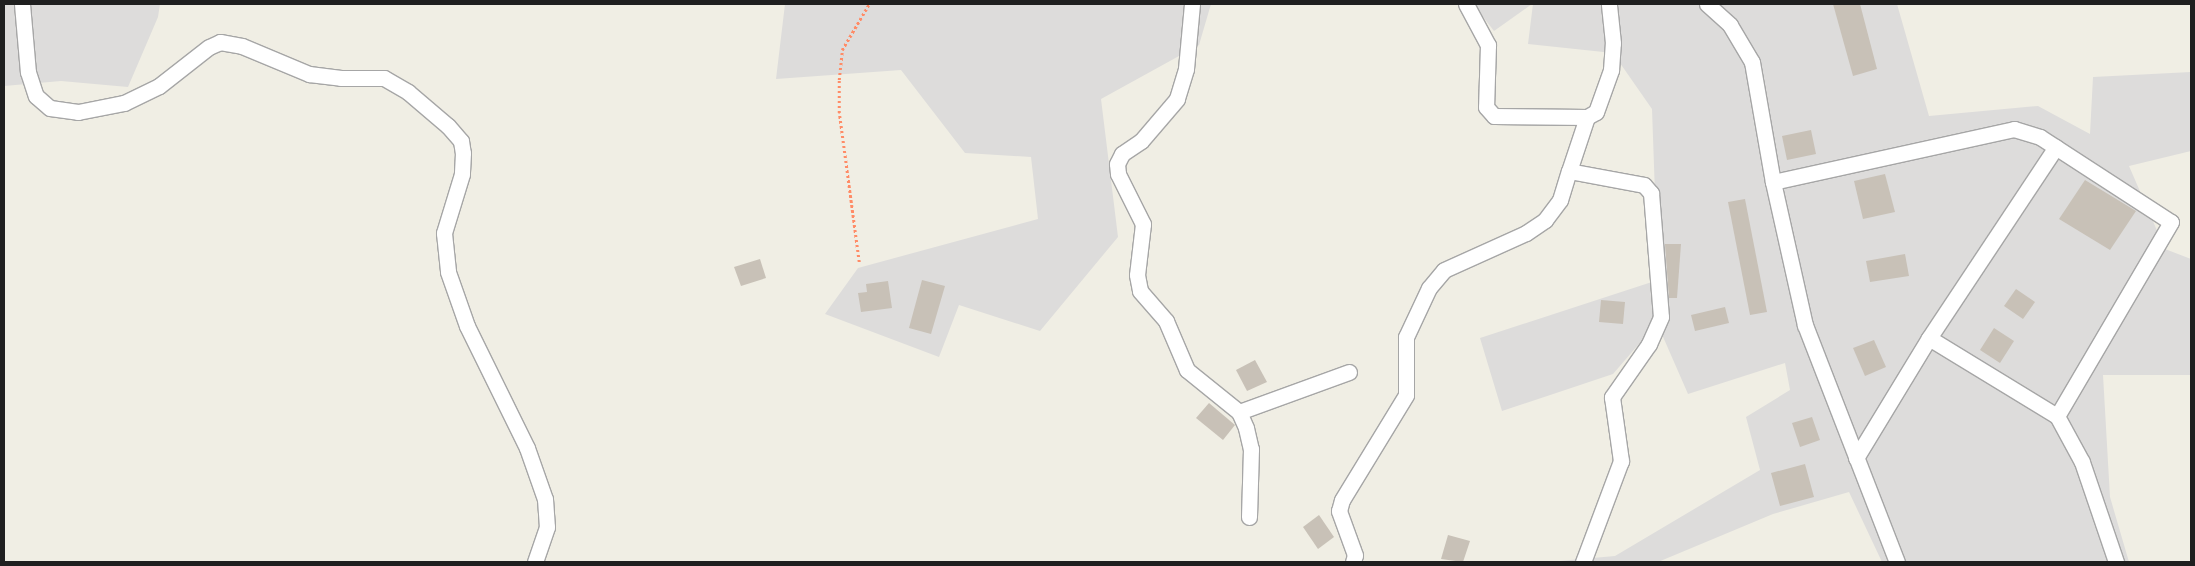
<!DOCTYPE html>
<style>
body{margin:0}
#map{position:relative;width:2195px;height:566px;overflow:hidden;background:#f0eee4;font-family:"Archivo Narrow",sans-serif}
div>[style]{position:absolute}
.residential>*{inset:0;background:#dddcdb}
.building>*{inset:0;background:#c8c1b7}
.path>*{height:2.5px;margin-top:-1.25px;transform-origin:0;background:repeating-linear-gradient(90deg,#ff8b66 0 2.5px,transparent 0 5px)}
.roads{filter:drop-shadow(1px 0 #a6a6a6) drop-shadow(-1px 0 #a6a6a6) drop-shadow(0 1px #a6a6a6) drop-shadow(0 -1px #a6a6a6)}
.street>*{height:15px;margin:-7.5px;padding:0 7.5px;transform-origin:7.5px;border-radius:7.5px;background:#fff}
span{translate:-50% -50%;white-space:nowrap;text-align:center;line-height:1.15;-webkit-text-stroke:4.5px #fff;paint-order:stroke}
.frame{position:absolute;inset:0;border:5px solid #1f1f1f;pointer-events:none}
</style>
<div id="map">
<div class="residential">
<i style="clip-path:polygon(4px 4px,160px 4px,158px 17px,128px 87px,61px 81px,4px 86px)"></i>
<i style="clip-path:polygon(785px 4px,1211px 4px,1199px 45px,1101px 99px,1118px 237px,1040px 331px,959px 305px,939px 357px,825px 314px,858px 268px,1038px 219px,1031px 157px,965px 153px,901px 70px,776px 79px)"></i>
<i style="clip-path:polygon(1473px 4px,1532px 4px,1494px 31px)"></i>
<i style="clip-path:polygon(1533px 4px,1897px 4px,1929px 116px,2038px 106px,2090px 134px,2093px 77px,2191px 72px,2191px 151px,2129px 166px,2165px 249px,2191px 259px,2191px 375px,2103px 375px,2110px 497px,2129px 562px,1882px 562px,1849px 492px,1773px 514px,1658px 562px,1548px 562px,1615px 556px,1760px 470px,1746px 417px,1790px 390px,1785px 363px,1688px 394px,1657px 323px,1613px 374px,1502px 411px,1480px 338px,1658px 280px,1652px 109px,1613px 53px,1528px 44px)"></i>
</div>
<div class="building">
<i style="clip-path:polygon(1833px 4px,1860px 4px,1877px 69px,1853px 76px)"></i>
<i style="clip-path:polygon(1811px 130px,1816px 154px,1787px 160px,1782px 136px)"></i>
<i style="clip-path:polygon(1885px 174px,1895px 212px,1863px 219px,1854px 181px)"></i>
<i style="clip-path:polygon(2085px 180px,2136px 211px,2110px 250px,2059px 219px)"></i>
<i style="clip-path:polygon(1745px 199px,1767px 312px,1750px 315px,1728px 202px)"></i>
<i style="clip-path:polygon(1665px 244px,1681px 244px,1677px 298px,1669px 298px)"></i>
<i style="clip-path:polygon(1905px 254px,1909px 276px,1870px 282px,1866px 261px)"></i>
<i style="clip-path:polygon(760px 259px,766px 278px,741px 286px,734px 267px)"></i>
<i style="clip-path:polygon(922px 280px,945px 286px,931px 334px,909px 328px)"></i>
<i style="clip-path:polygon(888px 281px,892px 308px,861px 312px,858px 293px,867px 292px,866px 284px)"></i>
<i style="clip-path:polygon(2016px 289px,2035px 302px,2023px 319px,2004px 306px)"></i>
<i style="clip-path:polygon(1601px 300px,1625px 302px,1623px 324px,1599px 322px)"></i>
<i style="clip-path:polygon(1725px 307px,1729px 323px,1695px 331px,1691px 315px)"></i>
<i style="clip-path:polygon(1994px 328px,2014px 341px,2000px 363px,1980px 350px)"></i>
<i style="clip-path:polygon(1874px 340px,1886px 367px,1865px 376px,1853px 348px)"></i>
<i style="clip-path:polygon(1255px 360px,1267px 382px,1247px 391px,1236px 370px)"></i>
<i style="clip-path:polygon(1209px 403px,1235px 425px,1223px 440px,1196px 418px)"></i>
<i style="clip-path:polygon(1812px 417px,1820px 440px,1800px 447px,1792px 423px)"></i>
<i style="clip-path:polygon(1805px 464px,1814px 497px,1780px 506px,1771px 473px)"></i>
<i style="clip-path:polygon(1319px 515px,1334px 537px,1318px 549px,1303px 527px)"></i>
<i style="clip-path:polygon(1448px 535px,1470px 541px,1463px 562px,1441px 559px)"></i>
</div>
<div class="path">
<i style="left:859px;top:262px;width:150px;rotate:-97.6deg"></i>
<i style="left:839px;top:113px;width:33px;rotate:-90deg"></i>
<i style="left:839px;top:80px;width:30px;rotate:-84deg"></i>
<i style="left:842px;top:50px;width:53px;rotate:-59.6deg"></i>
</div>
<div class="roads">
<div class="street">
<i style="left:22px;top:4px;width:68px;rotate:85deg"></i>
<i style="left:28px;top:72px;width:25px;rotate:72deg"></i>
<i style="left:36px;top:96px;width:18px;rotate:41deg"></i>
<i style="left:50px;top:108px;width:28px;rotate:8deg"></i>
<i style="left:78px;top:112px;width:47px;rotate:-11.1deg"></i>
<i style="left:124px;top:103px;width:39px;rotate:-26deg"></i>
<i style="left:159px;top:86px;width:63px;rotate:-38deg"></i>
<i style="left:209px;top:47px;width:12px;rotate:-24deg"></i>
<i style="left:220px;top:42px;width:22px;rotate:10deg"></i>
<i style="left:242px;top:46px;width:73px;rotate:22.7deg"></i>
<i style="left:309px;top:74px;width:32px;rotate:7deg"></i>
<i style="left:341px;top:78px;width:43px"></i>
<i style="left:384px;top:78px;width:28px;rotate:30deg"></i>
<i style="left:408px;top:92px;width:52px;rotate:40.4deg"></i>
<i style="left:448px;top:126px;width:20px;rotate:49deg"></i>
<i style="left:461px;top:141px;width:12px;rotate:81deg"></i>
<i style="left:463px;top:153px;width:21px;rotate:93deg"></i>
<i style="left:462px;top:174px;width:62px;rotate:107deg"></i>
<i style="left:444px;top:233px;width:39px;rotate:84deg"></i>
<i style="left:448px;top:272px;width:57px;rotate:70.6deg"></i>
<i style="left:467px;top:326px;width:136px;rotate:63.8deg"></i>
<i style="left:527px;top:448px;width:54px;rotate:70.6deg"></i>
<i style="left:545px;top:499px;width:28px;rotate:86deg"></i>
<i style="left:547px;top:527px;width:37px;rotate:109deg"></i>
<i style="left:1192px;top:4px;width:65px;rotate:95.3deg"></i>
<i style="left:1186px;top:69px;width:31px;rotate:107deg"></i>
<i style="left:1177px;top:99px;width:55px;rotate:130.6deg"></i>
<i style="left:1141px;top:141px;width:23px;rotate:146deg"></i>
<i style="left:1122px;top:154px;width:11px;rotate:117deg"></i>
<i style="left:1117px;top:164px;width:10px;rotate:84deg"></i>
<i style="left:1118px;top:174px;width:56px;rotate:63.4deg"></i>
<i style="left:1143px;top:224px;width:51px;rotate:96.7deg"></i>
<i style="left:1137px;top:275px;width:16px;rotate:79deg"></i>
<i style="left:1140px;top:291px;width:40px;rotate:49deg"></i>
<i style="left:1166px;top:321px;width:53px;rotate:66.8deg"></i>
<i style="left:1187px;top:370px;width:67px;rotate:38.9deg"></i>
<i style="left:1239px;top:412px;width:17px;rotate:66deg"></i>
<i style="left:1246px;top:428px;width:22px;rotate:77deg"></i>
<i style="left:1251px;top:449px;width:68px;rotate:91.7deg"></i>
<i style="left:1466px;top:4px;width:47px;rotate:61.8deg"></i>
<i style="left:1488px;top:45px;width:62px;rotate:91.8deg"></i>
<i style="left:1486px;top:107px;width:12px;rotate:48deg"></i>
<i style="left:1494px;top:116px;width:93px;rotate:0.6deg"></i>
<i style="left:1587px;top:117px;width:57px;rotate:108.4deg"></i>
<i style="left:1569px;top:171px;width:76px;rotate:10.6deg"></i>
<i style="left:1644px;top:185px;width:11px;rotate:49deg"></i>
<i style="left:1651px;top:193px;width:124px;rotate:85.4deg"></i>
<i style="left:1661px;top:317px;width:30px;rotate:114deg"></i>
<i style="left:1649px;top:344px;width:65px;rotate:124.9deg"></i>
<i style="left:1612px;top:397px;width:65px;rotate:82deg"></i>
<i style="left:1621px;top:461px;width:108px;rotate:110.6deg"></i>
<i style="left:1707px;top:4px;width:31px;rotate:42deg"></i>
<i style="left:1730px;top:25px;width:43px;rotate:59.3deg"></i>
<i style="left:1752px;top:62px;width:122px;rotate:80.1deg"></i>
<i style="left:1773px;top:182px;width:147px;rotate:77.4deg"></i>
<i style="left:1805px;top:325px;width:254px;rotate:68.8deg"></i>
<i style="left:1587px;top:117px;width:10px;rotate:-29deg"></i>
<i style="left:1596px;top:112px;width:45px;rotate:-70.3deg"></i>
<i style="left:1611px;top:70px;width:27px;rotate:-86deg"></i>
<i style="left:1613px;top:43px;width:39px;rotate:-96deg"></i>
<i style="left:1773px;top:182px;width:247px;rotate:-12.4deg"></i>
<i style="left:2014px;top:129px;width:27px;rotate:17deg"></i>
<i style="left:2040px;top:137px;width:156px;rotate:33deg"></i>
<i style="left:2171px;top:222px;width:225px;rotate:120.4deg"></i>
<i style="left:1929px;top:338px;width:150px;rotate:31.4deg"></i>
<i style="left:2057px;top:416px;width:52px;rotate:61.5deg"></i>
<i style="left:2082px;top:462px;width:106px;rotate:71.2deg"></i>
<i style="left:1239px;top:412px;width:117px;rotate:-20deg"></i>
<i style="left:1856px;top:458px;width:140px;rotate:-58.7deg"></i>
<i style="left:1929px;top:338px;width:229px;rotate:-56.4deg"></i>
<i style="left:1353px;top:562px;width:7px;rotate:-74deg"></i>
<i style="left:1355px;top:555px;width:47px;rotate:-110deg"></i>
<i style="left:1339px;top:511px;width:11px;rotate:-75deg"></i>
<i style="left:1342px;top:500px;width:123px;rotate:-58.6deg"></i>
<i style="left:1406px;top:395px;width:58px;rotate:-90deg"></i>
<i style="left:1406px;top:337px;width:54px;rotate:-64.9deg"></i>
<i style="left:1429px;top:288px;width:23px;rotate:-50deg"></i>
<i style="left:1444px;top:270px;width:90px;rotate:-24.3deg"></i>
<i style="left:1526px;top:233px;width:23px;rotate:-34deg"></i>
<i style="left:1545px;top:220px;width:25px;rotate:-53deg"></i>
<i style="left:1560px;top:200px;width:30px;rotate:-73deg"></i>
</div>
</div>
<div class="frame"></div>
</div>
